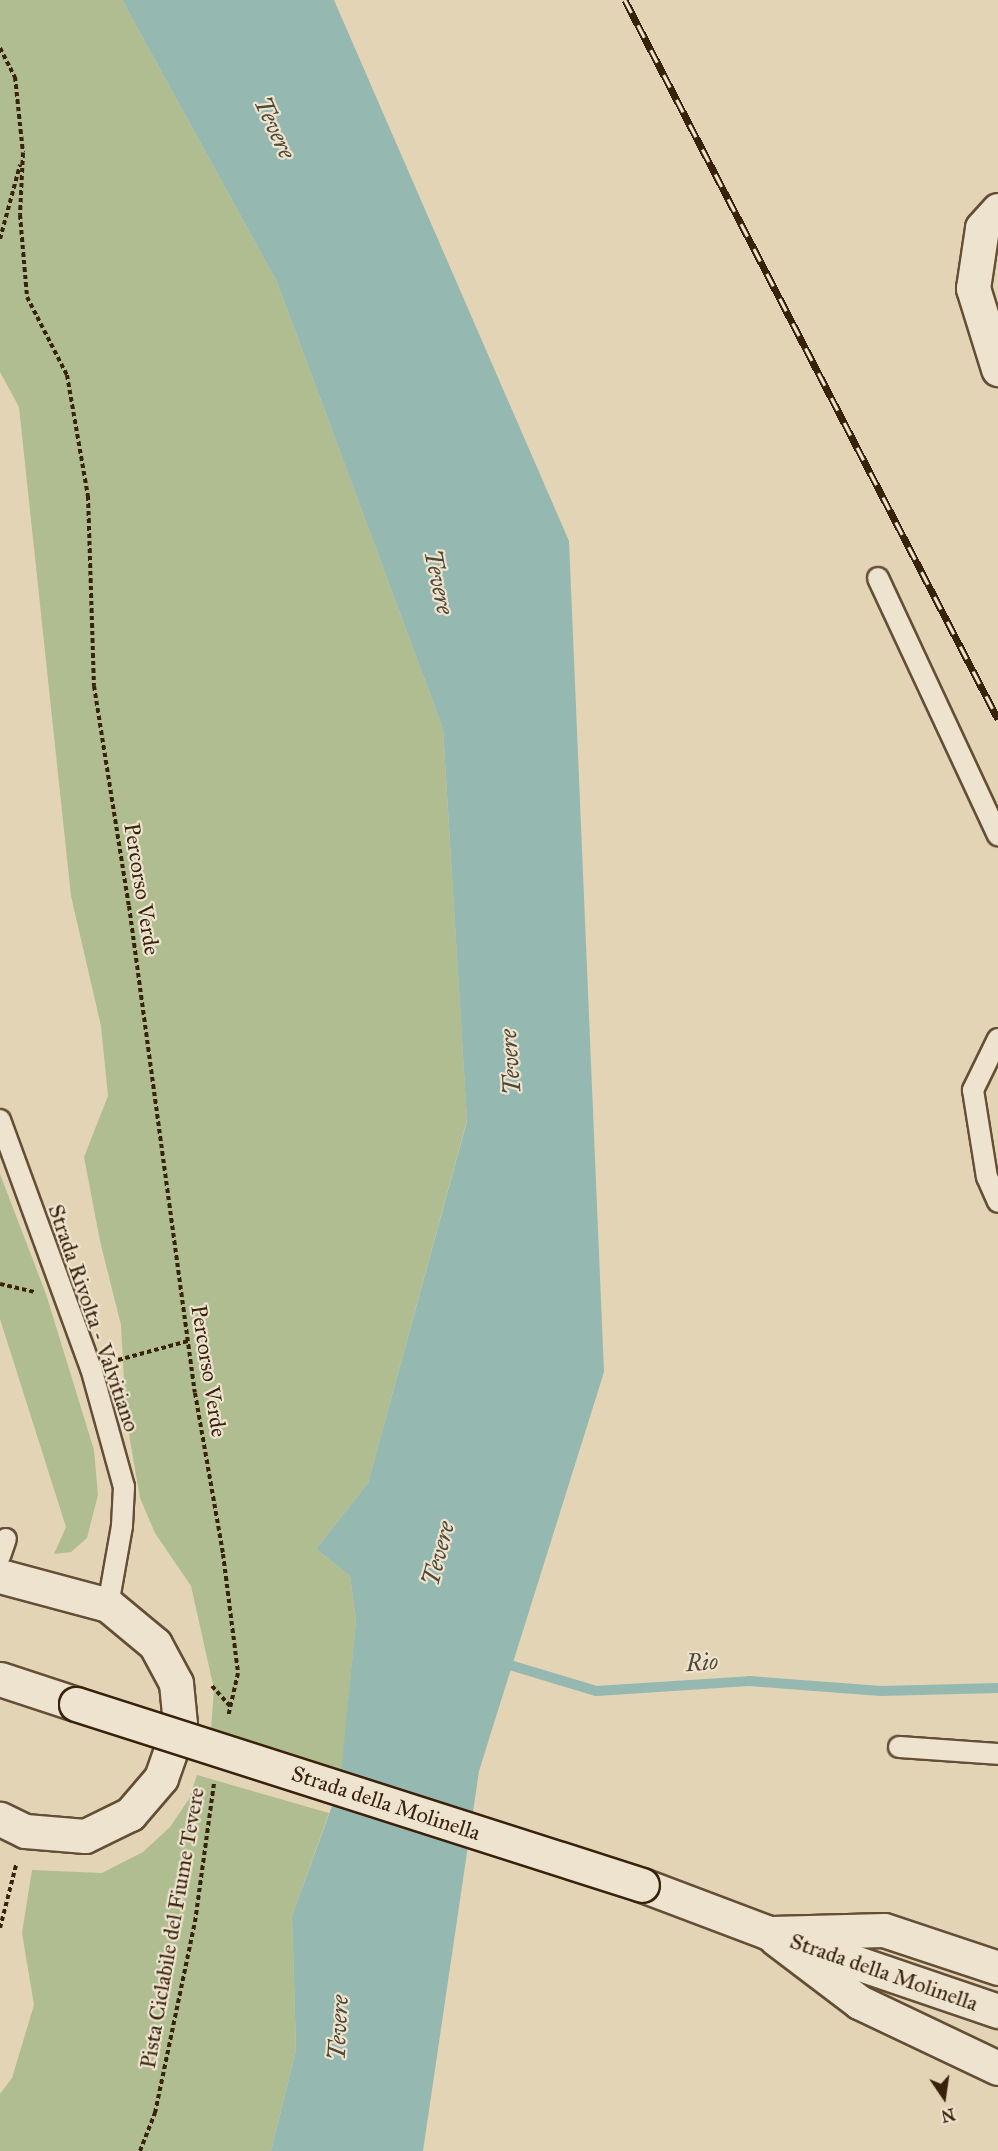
<!DOCTYPE html>
<style>
body{margin:0}
#map{position:relative;width:998px;height:2151px;overflow:hidden;background:#e3d4b5;font-family:"IM FELL Great Primer",serif}
div>[style]{position:absolute}
.green>*{inset:0;background:#b0bd90}
.water>*{inset:0;background:#95b8b1}
.stream>*{height:10px;margin:-5px;padding:0 5px;transform-origin:5px;border-radius:5px;background:#95b8b1}
.path>*{height:4px;margin-top:-2px;transform-origin:0;background:repeating-linear-gradient(90deg,#39220b 0 4.5px,transparent 0 7.5px)}
.roads{filter:drop-shadow(2px 0 #644e36) drop-shadow(-2px 0 #644e36) drop-shadow(0 2px #644e36) drop-shadow(0 -2px #644e36)}
.service>*{height:20px;margin:-10px;padding:0 10px;transform-origin:10px;border-radius:10px;background:#ede3cf}
.minor>*{height:33px;margin:-16.5px;padding:0 16.5px;transform-origin:16.5px;border-radius:16.5px;background:#ede3cf}
.tertiary>*{height:33px;margin:-16.5px;padding:0 16.5px;transform-origin:16.5px;border-radius:16.5px;background:#ede3cf}
.secondary>*{height:33px;margin:-16.5px;padding:0 16.5px;transform-origin:16.5px;border-radius:16.5px;background:#ede3cf}
.rail>*{height:7px;margin-top:-3.5px;transform-origin:0;background:repeating-linear-gradient(90deg,#ede3cf 0 14px,#39220b 0 28px);box-sizing:border-box;border-block:2px solid #39220b}
.bridges{filter:drop-shadow(2px 0 #39220b) drop-shadow(-2px 0 #39220b) drop-shadow(0 2px #39220b) drop-shadow(0 -2px #39220b)}
.secondary-bridge>*{height:33px;margin:-16.5px;padding:0 16.5px;transform-origin:16.5px;border-radius:16.5px;background:#ede3cf}
span{translate:-50% -50%;white-space:nowrap;text-align:center;line-height:1.15;-webkit-text-stroke:4.5px #ede3cf;paint-order:stroke}
.street-label{font-size:22px;color:#39220b}
.water-label{font-size:24px;color:#504834;font-style:italic}
.north{position:absolute;left:914px;top:2067px;width:60px;height:60px;-webkit-text-stroke:4px #ede3cf;paint-order:stroke;rotate:167deg;font-size:16px;font-weight:700;line-height:24px;text-align:center;color:#39220b}
.north::after{content:'';display:block;margin:auto;width:21px;height:27px;background:#39220b;clip-path:polygon(50% 0,100% 100%,50% 72%,0 100%)}
</style>
<div id="map">
<div class="green">
<i style="clip-path:polygon(0 0,122px 0,277px 282px,443px 729px,467px 1120px,368px 1483px,316px 1549px,350px 1576px,356px 1620px,342px 1771px,211px 1729px,214px 1689px,191px 1586px,155px 1533px,140px 1498px,126px 1417px,121px 1325px,100px 1241px,84px 1157px,108px 1096px,101px 1026px,71px 896px,19px 407px,0 372px)"></i>
<i style="clip-path:polygon(0 1174px,46px 1294px,94px 1450px,98px 1495px,87px 1538px,71px 1552px,54px 1554px,66px 1527px,0 1319px)"></i>
<i style="clip-path:polygon(197px 1775px,329px 1813px,292px 1916px,296px 2050px,271px 2151px,0 2151px,0 2094px,12px 2078px,34px 2005px,22px 1933px,32px 1870px,102px 1873px,143px 1852px,170px 1827px,189px 1799px)"></i>
</div>
<div class="water">
<i style="clip-path:polygon(122px 0,334px 0,569px 541px,604px 1372px,479px 1771px,423px 2151px,271px 2151px,296px 2050px,292px 1916px,340px 1784px,356px 1620px,350px 1576px,316px 1549px,368px 1483px,467px 1121px,443px 729px,277px 282px)"></i>
</div>
<div class="stream">
<i style="left:500px;top:1662px;width:100px;rotate:16.8deg"></i>
<i style="left:596px;top:1691px;width:153px;rotate:-3.7deg"></i>
<i style="left:749px;top:1681px;width:132px;rotate:4.3deg"></i>
<i style="left:881px;top:1691px;width:117px;rotate:-1.5deg"></i>
</div>
<div class="path">
<i style="left:0;top:48px;width:33px;rotate:63deg"></i>
<i style="left:15px;top:77px;width:76px;rotate:84deg"></i>
<i style="left:23px;top:153px;width:62px;rotate:92.8deg"></i>
<i style="left:20px;top:215px;width:82px;rotate:85.1deg"></i>
<i style="left:27px;top:297px;width:88px;rotate:62.9deg"></i>
<i style="left:67px;top:375px;width:123px;rotate:80.2deg"></i>
<i style="left:88px;top:496px;width:190px;rotate:88.2deg"></i>
<i style="left:94px;top:686px;width:223px;rotate:81deg"></i>
<i style="left:129px;top:906px;width:491px;rotate:82.3deg"></i>
<i style="left:195px;top:1393px;width:163px;rotate:80.1deg"></i>
<i style="left:223px;top:1554px;width:120px;rotate:82.8deg"></i>
<i style="left:238px;top:1673px;width:45px;rotate:102.8deg"></i>
<i style="left:0;top:239px;width:77px;rotate:-74.9deg"></i>
<i style="left:0;top:1284px;width:35px;rotate:13deg"></i>
<i style="left:118px;top:1360px;width:73px;rotate:-15.2deg"></i>
<i style="left:212px;top:1686px;width:27px;rotate:48deg"></i>
<i style="left:0;top:1928px;width:65px;rotate:-75.7deg"></i>
<i style="left:140px;top:2151px;width:41px;rotate:-68.5deg"></i>
<i style="left:155px;top:2113px;width:195px;rotate:-78.2deg"></i>
<i style="left:195px;top:1922px;width:140px;rotate:-82.2deg"></i>
</div>
<div class="roads">
<div class="service">
<i style="left:878px;top:578px;width:284px;rotate:65deg"></i>
<i style="left:998px;top:1039px;width:57px;rotate:116.1deg"></i>
<i style="left:973px;top:1090px;width:88px;rotate:80.9deg"></i>
<i style="left:987px;top:1177px;width:27px;rotate:66deg"></i>
<i style="left:0;top:1120px;width:264px;rotate:69.9deg"></i>
<i style="left:91px;top:1368px;width:123px;rotate:74.5deg"></i>
<i style="left:124px;top:1487px;width:39px;rotate:93deg"></i>
<i style="left:122px;top:1526px;width:80px;rotate:100deg"></i>
<i style="left:0;top:1556px;width:18px;rotate:-71deg"></i>
<i style="left:899px;top:1747px;width:99px;rotate:4deg"></i>
</div>
<div class="minor">
<i style="left:0;top:1576px;width:112px;rotate:15deg"></i>
<i style="left:108px;top:1605px;width:61px;rotate:39.7deg"></i>
<i style="left:155px;top:1644px;width:44px;rotate:61.7deg"></i>
<i style="left:176px;top:1683px;width:41px;rotate:84.4deg"></i>
<i style="left:180px;top:1724px;width:57px;rotate:109.4deg"></i>
<i style="left:161px;top:1778px;width:48px;rotate:130.7deg"></i>
<i style="left:130px;top:1814px;width:50px;rotate:153.9deg"></i>
<i style="left:85px;top:1836px;width:60px;rotate:-175.2deg"></i>
<i style="left:25px;top:1831px;width:28px;rotate:-154deg"></i>
</div>
<div class="tertiary">
<i style="left:998px;top:210px;width:24px;rotate:132deg"></i>
<i style="left:982px;top:228px;width:61px;rotate:98.5deg"></i>
<i style="left:973px;top:288px;width:85px;rotate:72.8deg"></i>
<i style="left:772px;top:1933px;width:112px;rotate:-1.5deg"></i>
<i style="left:884px;top:1930px;width:120px;rotate:18.4deg"></i>
<i style="left:775px;top:1938px;width:106px;rotate:37.3deg"></i>
<i style="left:859px;top:2002px;width:154px;rotate:25.4deg"></i>
</div>
<div class="secondary">
<i style="left:0;top:1679px;width:80px;rotate:18.2deg"></i>
<i style="left:642px;top:1885px;width:136px;rotate:20.7deg"></i>
<i style="left:769px;top:1933px;width:242px;rotate:18.8deg"></i>
</div>
</div>
<div class="rail">
<i style="left:625px;top:0;width:810px;rotate:62.58deg"></i>
</div>
<div class="bridges">
<div class="secondary-bridge">
<i style="left:76px;top:1704px;width:594px;rotate:17.73deg"></i>
</div>
</div>
<div class="street-label">
<span style="left:142px;top:889px;rotate:81deg">Percorso Verde</span>
<span style="left:94px;top:1318px;rotate:71deg">Strada Rivolta - Valvitiano</span>
<span style="left:209px;top:1371px;rotate:81deg">Percorso Verde</span>
<span style="left:386px;top:1803px;rotate:18deg">Strada della Molinella</span>
<span style="left:172px;top:1928px;rotate:-80deg">Pista Ciclabile del Fiume Tevere</span>
<span style="left:884px;top:1972px;rotate:19deg">Strada della Molinella</span>
</div>
<div class="water-label">
<span style="left:274px;top:128px;rotate:65deg">Tevere</span>
<span style="left:438px;top:582px;rotate:78deg">Tevere</span>
<span style="left:511px;top:1062px;rotate:-94deg">Tevere</span>
<span style="left:439px;top:1554px;rotate:-75deg">Tevere</span>
<span style="left:702px;top:1663px;rotate:-4deg">Rio</span>
<span style="left:339px;top:2028px;rotate:-87deg">Tevere</span>
</div>
<div class="north">N</div>
</div>
